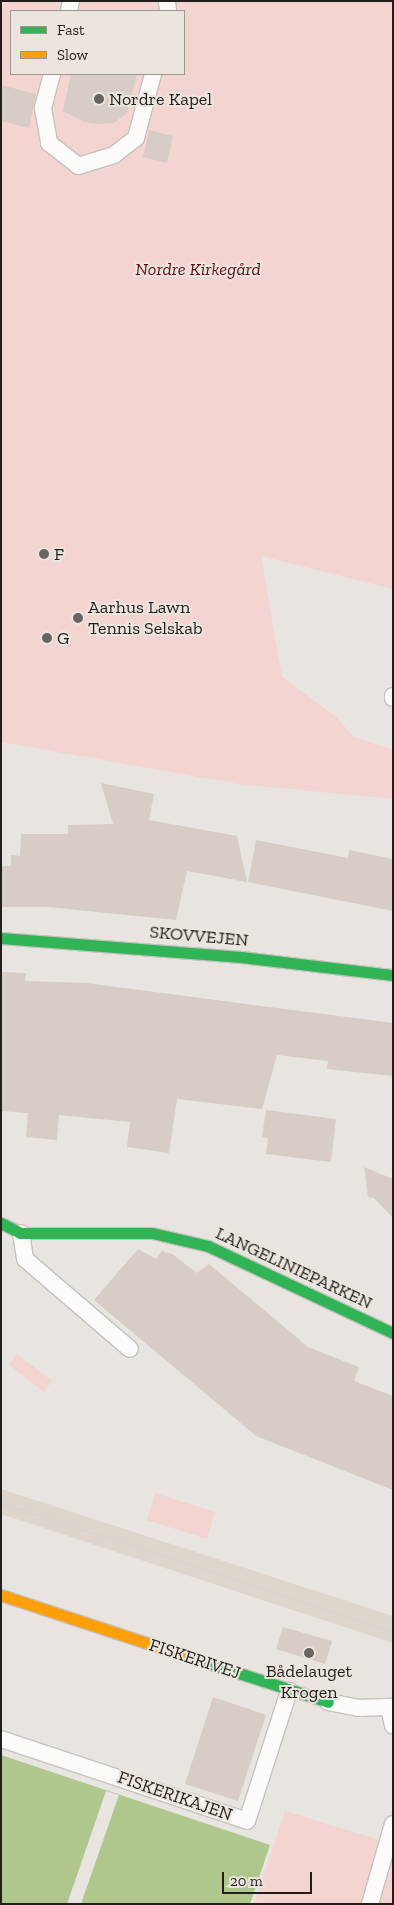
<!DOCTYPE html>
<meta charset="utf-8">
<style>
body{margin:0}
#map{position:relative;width:394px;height:1905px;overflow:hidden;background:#e8e4e0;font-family:"Zilla Slab",serif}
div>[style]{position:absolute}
.built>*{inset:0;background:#ded6cd}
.green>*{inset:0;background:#f3d4d1}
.water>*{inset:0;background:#afc78d}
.pier>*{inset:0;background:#e8e4e0}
.building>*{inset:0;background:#d7ccc6}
.roads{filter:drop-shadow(1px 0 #c5c2c0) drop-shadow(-1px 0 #c5c2c0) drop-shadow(0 1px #c5c2c0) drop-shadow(0 -1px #c5c2c0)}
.lane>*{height:16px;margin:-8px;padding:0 8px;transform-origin:8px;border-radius:8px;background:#fcfbfa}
.fast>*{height:11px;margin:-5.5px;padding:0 5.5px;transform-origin:5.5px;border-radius:5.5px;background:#30b455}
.slow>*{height:11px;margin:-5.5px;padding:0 5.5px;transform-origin:5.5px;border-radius:5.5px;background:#ff9f0a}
.tram>*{height:1px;margin:-0.5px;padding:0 0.5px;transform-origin:0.5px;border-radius:0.5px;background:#d3d2d1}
.dots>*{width:14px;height:14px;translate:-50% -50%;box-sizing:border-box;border:2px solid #ebe5dd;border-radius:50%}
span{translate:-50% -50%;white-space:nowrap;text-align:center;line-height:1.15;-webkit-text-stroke:4px #ebe5dd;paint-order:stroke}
.poi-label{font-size:18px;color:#211f1c}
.left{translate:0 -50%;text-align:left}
.park-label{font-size:18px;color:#620e18;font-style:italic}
.street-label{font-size:18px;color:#211f1c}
.frame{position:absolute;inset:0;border:2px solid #211f1c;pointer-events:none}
.legend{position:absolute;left:10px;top:10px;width:175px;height:65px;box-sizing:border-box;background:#ebe5dd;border:1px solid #9a9690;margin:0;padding:6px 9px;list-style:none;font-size:15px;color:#211f1c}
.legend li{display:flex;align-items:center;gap:10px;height:25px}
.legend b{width:25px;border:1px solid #9a9690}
.scale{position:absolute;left:222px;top:1872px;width:90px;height:22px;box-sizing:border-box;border:2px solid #211f1c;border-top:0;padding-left:6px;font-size:15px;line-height:18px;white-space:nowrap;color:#211f1c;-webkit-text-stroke:4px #ebe5dd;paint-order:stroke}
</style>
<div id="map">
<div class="built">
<i style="clip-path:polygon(1px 1489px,393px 1616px,393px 1643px,1px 1514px)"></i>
</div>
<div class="green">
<i style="clip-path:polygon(evenodd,1px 1px,393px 1px,393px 589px,261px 556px,282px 677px,335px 716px,354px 737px,393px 750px,393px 799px,238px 784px,1px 742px,1px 1px,11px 11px,184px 11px,184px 74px,11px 74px,11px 11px)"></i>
<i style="clip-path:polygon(17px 1354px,52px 1381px,44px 1392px,9px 1365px)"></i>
<i style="clip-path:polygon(155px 1493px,215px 1512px,207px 1539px,147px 1520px)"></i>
<i style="clip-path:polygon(285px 1811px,393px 1844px,393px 1904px,254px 1904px)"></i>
</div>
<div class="water">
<i style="clip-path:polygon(1px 1755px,270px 1845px,250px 1904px,1px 1904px)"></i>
</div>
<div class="pier">
<i style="clip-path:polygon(106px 1791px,119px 1795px,81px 1904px,67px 1904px)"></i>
</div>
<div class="building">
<i style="clip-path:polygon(71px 74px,137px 74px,127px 113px,114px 123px,101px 124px,84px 122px,63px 111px)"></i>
<i style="clip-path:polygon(1px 85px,36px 94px,29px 128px,1px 121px)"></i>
<i style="clip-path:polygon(149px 130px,173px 136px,167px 163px,143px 157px)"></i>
<i style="clip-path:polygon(101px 783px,154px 794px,149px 820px,237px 836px,247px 882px,187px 871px,176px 920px,48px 907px,1px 907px,1px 866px,11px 866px,11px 855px,20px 856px,21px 834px,68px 834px,68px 825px,113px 824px)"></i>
<i style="clip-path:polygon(256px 840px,348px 858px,349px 850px,393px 859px,393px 911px,248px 882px)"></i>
<i style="clip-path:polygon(1px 972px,26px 973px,25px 981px,86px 983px,393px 1023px,393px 1076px,327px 1069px,328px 1061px,277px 1055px,262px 1109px,177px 1099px,169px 1153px,127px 1147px,130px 1122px,59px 1115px,57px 1140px,26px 1137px,28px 1113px,1px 1111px)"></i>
<i style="clip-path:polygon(266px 1110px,336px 1119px,331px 1162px,266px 1154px,268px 1138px,262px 1137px)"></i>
<i style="clip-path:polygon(364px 1167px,393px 1179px,393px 1218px,374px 1198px,368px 1197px)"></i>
<i style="clip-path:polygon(138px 1249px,156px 1259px,162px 1251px,172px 1254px,197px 1273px,209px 1264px,308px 1347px,359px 1367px,354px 1381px,393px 1396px,393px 1490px,256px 1436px,94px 1300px)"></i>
<i style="clip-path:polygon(283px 1627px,332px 1641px,325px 1664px,276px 1649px)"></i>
<i style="clip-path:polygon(213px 1697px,266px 1715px,238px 1801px,185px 1784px)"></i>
</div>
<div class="roads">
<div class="lane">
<i style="left:167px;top:1px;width:10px;rotate:84deg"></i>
<i style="left:69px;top:11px;width:10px;rotate:-79deg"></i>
<i style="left:52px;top:74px;width:35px;rotate:105deg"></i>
<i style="left:43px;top:108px;width:36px;rotate:80deg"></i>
<i style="left:49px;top:143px;width:37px;rotate:38deg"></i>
<i style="left:78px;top:166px;width:38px;rotate:-17deg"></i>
<i style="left:114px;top:155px;width:28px;rotate:-38deg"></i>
<i style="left:136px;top:138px;width:66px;rotate:-75.1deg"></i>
<i style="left:393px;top:696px;width:2px;rotate:90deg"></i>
<i style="left:21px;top:1233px;width:26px;rotate:81deg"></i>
<i style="left:25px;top:1259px;width:138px;rotate:40.6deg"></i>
<i style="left:328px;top:1702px;width:31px;rotate:11deg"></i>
<i style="left:358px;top:1708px;width:35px;rotate:-2deg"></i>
<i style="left:389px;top:1707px;width:19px;rotate:78deg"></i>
<i style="left:1px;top:1739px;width:259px;rotate:18.4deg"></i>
<i style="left:247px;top:1821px;width:137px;rotate:-72.1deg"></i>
<i style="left:370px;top:1904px;width:83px;rotate:-74deg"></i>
</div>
<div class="fast">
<i style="left:1px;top:938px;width:241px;rotate:4.5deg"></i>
<i style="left:241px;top:957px;width:153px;rotate:6.8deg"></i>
<i style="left:1px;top:1223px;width:22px;rotate:27deg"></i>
<i style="left:21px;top:1233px;width:131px"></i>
<i style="left:152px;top:1233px;width:57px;rotate:13.1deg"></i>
<i style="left:208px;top:1246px;width:204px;rotate:25.2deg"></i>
<i style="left:186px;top:1656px;width:149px;rotate:17.9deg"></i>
</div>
<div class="slow">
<i style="left:1px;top:1595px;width:195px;rotate:18.2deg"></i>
</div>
</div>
<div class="tram">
<i style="left:1px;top:1503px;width:413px;rotate:18.2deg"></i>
</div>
<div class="dots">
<i style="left:99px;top:99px;background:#676461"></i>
<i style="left:44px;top:554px;background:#676461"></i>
<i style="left:78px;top:618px;background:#676461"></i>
<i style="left:47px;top:638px;background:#676461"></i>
<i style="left:309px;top:1653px;background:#676461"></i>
</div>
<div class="poi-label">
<span class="left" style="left:109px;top:99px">Nordre Kapel</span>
<span class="left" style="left:54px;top:554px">F</span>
<span class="left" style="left:88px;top:618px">Aarhus Lawn<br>Tennis Selskab</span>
<span class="left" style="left:57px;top:638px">G</span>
<span style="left:309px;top:1682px">Bådelauget<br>Krogen</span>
</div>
<div class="park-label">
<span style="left:198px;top:269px">Nordre Kirkegård</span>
</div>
<div class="street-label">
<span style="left:199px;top:936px;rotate:5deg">SKOVVEJEN</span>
<span style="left:294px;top:1268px;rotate:25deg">LANGELINIEPARKEN</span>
<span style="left:195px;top:1659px;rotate:18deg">FISKERIVEJ</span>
<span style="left:175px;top:1796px;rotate:19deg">FISKERIKAJEN</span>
</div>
<div class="frame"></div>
<ul class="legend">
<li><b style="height:6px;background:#30b455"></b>Fast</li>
<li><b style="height:6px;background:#ff9f0a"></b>Slow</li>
</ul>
<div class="scale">20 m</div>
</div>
